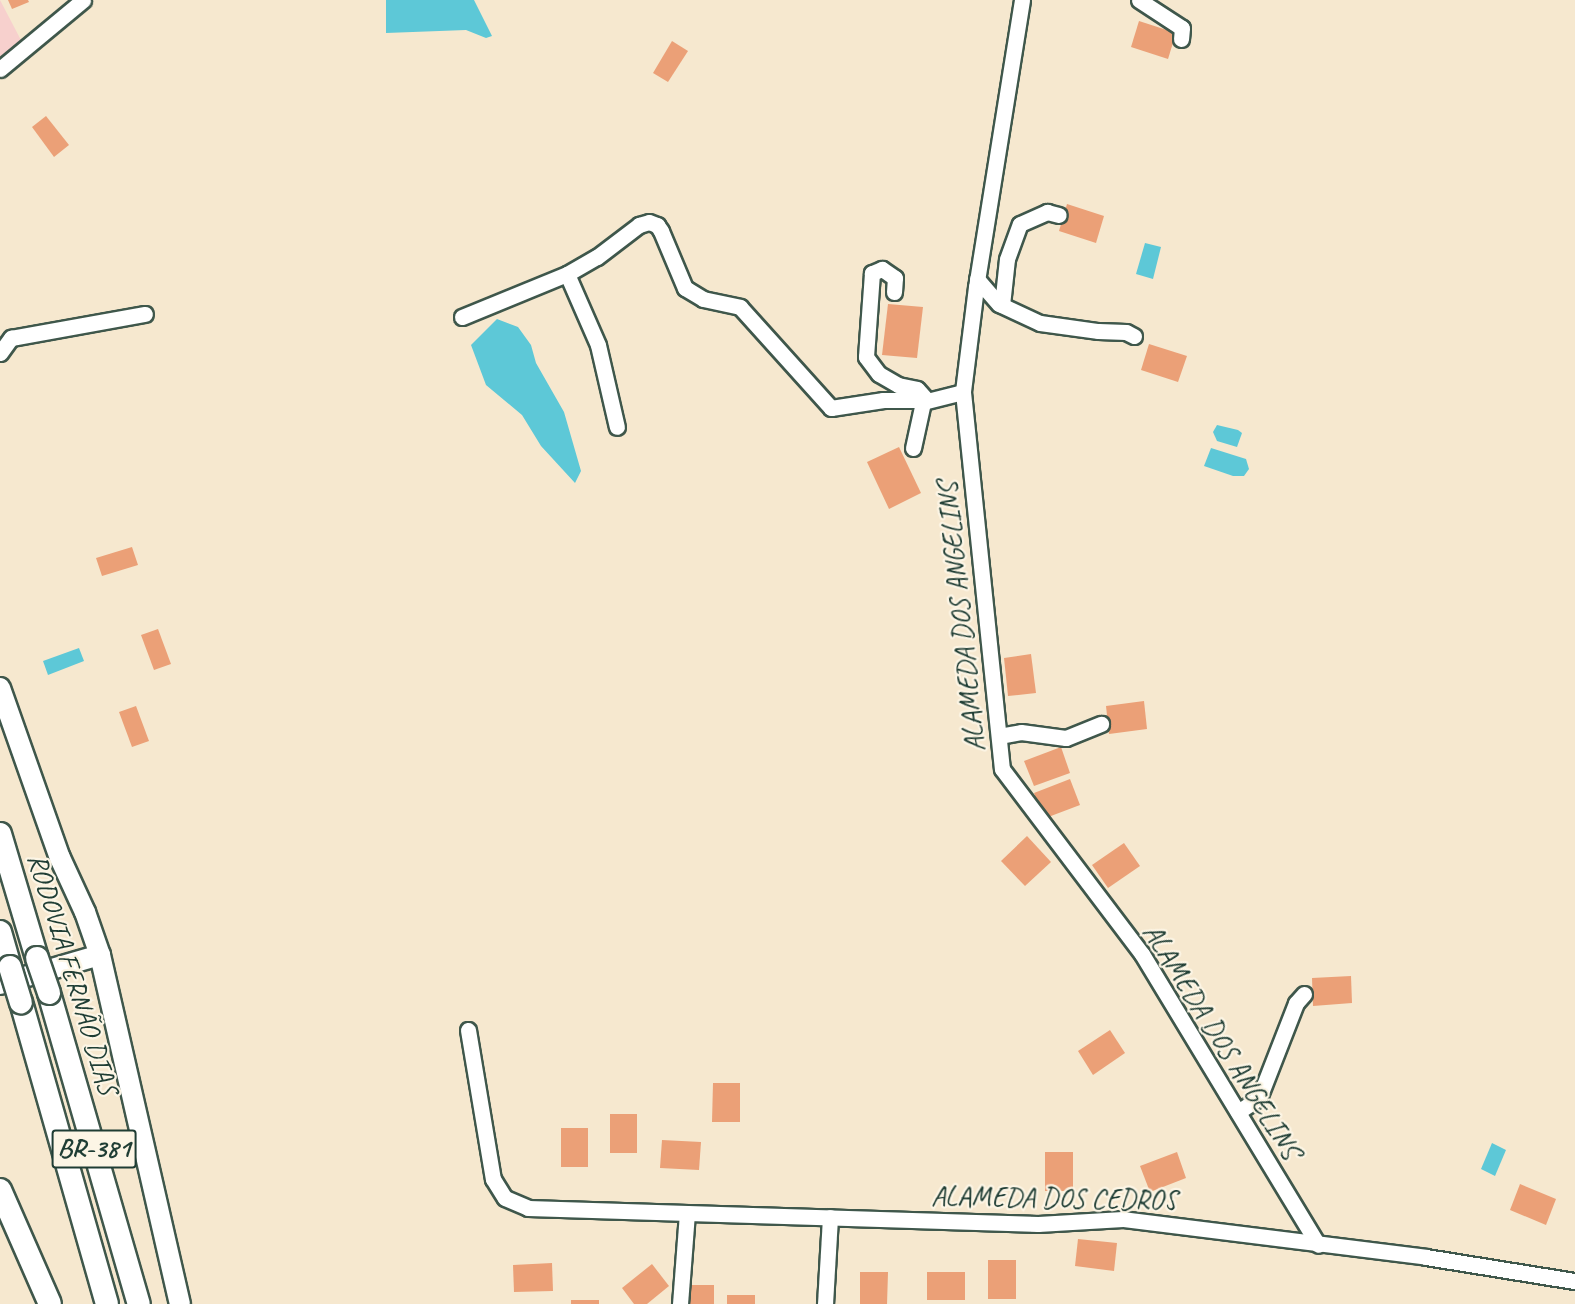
<!DOCTYPE html>
<meta charset="utf-8">
<style>
body{margin:0}
#map{position:relative;width:1575px;height:1304px;overflow:hidden;background:#f6e8cf;font-family:Caveat,sans-serif}
div>[style]{position:absolute}
.built>*{inset:0;background:#f7d0cd}
.water>*{inset:0;background:#5dc8d7}
.building>*{inset:0;background:#eba077}
.roads{filter:drop-shadow(2px 0 #3f574b) drop-shadow(-2px 0 #3f574b) drop-shadow(0 2px #3f574b) drop-shadow(0 -2px #3f574b)}
.minor>*{height:15px;margin:-7.5px;padding:0 7.5px;transform-origin:7.5px;border-radius:7.5px;background:#fff}
.major>*{height:20px;margin:-10px;padding:0 10px;transform-origin:10px;border-radius:10px;background:#fff}
.highway>*{height:22px;margin:-11px;padding:0 11px;transform-origin:11px;border-radius:11px;background:#fff}
.bridges{filter:drop-shadow(2px 0 #3f574b) drop-shadow(-2px 0 #3f574b) drop-shadow(0 2px #3f574b) drop-shadow(0 -2px #3f574b)}
.highway-bridge>*{height:22px;margin:-11px;padding:0 11px;transform-origin:11px;border-radius:11px;background:#fff}
span{translate:-50% -50%;white-space:nowrap;text-align:center;line-height:1.15;-webkit-text-stroke:4.5px #fcf5e5;paint-order:stroke}
.shield-label span{padding:2px 4px;background:#fcf5e5;border:2px solid;border-radius:4px;-webkit-text-stroke-width:0}
.shield-label{font-size:27px;color:#1f3d34;font-weight:700}
.street-label{font-size:28px;color:#1f3d34}
</style>
<div id="map">
<div class="built">
<i style="clip-path:polygon(0 0,23px 44px,0 62px)"></i>
</div>
<div class="water">
<i style="clip-path:polygon(386px 0,474px 0,492px 36px,486px 38px,466px 30px,386px 33px)"></i>
<i style="clip-path:polygon(1145px 243px,1161px 247px,1153px 279px,1136px 274px)"></i>
<i style="clip-path:polygon(497px 319px,518px 327px,531px 345px,536px 363px,564px 412px,581px 471px,575px 483px,541px 446px,522px 415px,486px 385px,471px 345px)"></i>
<i style="clip-path:polygon(1217px 425px,1238px 430px,1242px 433px,1237px 447px,1217px 441px,1213px 432px)"></i>
<i style="clip-path:polygon(1211px 448px,1246px 459px,1249px 469px,1244px 476px,1233px 476px,1204px 466px)"></i>
<i style="clip-path:polygon(79px 648px,84px 661px,48px 675px,43px 661px)"></i>
<i style="clip-path:polygon(1492px 1143px,1506px 1150px,1495px 1176px,1481px 1169px)"></i>
</div>
<div class="building">
<i style="clip-path:polygon(8px 0,28px 0,29px 2px,12px 9px)"></i>
<i style="clip-path:polygon(1139px 21px,1176px 33px,1168px 59px,1131px 47px)"></i>
<i style="clip-path:polygon(672px 41px,688px 51px,668px 82px,653px 73px)"></i>
<i style="clip-path:polygon(46px 116px,69px 145px,54px 157px,32px 127px)"></i>
<i style="clip-path:polygon(1067px 204px,1104px 216px,1096px 243px,1059px 231px)"></i>
<i style="clip-path:polygon(888px 304px,923px 307px,917px 358px,882px 355px)"></i>
<i style="clip-path:polygon(1149px 344px,1187px 356px,1178px 382px,1141px 370px)"></i>
<i style="clip-path:polygon(899px 447px,921px 493px,889px 509px,867px 462px)"></i>
<i style="clip-path:polygon(132px 547px,138px 565px,102px 576px,96px 558px)"></i>
<i style="clip-path:polygon(158px 629px,171px 664px,154px 670px,141px 635px)"></i>
<i style="clip-path:polygon(1031px 654px,1036px 693px,1008px 696px,1004px 658px)"></i>
<i style="clip-path:polygon(1144px 701px,1147px 729px,1109px 734px,1106px 706px)"></i>
<i style="clip-path:polygon(136px 706px,149px 741px,132px 747px,119px 712px)"></i>
<i style="clip-path:polygon(1061px 747px,1070px 773px,1034px 786px,1024px 761px)"></i>
<i style="clip-path:polygon(1070px 779px,1080px 805px,1043px 819px,1034px 793px)"></i>
<i style="clip-path:polygon(1027px 836px,1051px 862px,1025px 886px,1001px 861px)"></i>
<i style="clip-path:polygon(1124px 843px,1140px 866px,1108px 888px,1092px 865px)"></i>
<i style="clip-path:polygon(1351px 976px,1352px 1003px,1313px 1006px,1312px 978px)"></i>
<i style="clip-path:polygon(1110px 1030px,1125px 1053px,1093px 1075px,1078px 1051px)"></i>
<i style="clip-path:polygon(713px 1083px,740px 1083px,740px 1122px,712px 1122px)"></i>
<i style="clip-path:polygon(610px 1114px,637px 1114px,637px 1153px,610px 1153px)"></i>
<i style="clip-path:polygon(561px 1128px,588px 1128px,588px 1167px,561px 1167px)"></i>
<i style="clip-path:polygon(662px 1140px,701px 1142px,699px 1170px,660px 1168px)"></i>
<i style="clip-path:polygon(1045px 1152px,1073px 1152px,1073px 1191px,1045px 1191px)"></i>
<i style="clip-path:polygon(1177px 1152px,1186px 1178px,1150px 1192px,1140px 1166px)"></i>
<i style="clip-path:polygon(1520px 1184px,1556px 1199px,1546px 1225px,1510px 1210px)"></i>
<i style="clip-path:polygon(1078px 1239px,1117px 1243px,1114px 1271px,1075px 1266px)"></i>
<i style="clip-path:polygon(988px 1260px,1016px 1260px,1016px 1299px,988px 1299px)"></i>
<i style="clip-path:polygon(552px 1263px,553px 1291px,514px 1292px,513px 1265px)"></i>
<i style="clip-path:polygon(652px 1264px,669px 1286px,647px 1304px,634px 1304px,622px 1288px)"></i>
<i style="clip-path:polygon(860px 1272px,888px 1272px,887px 1304px,860px 1304px)"></i>
<i style="clip-path:polygon(927px 1272px,965px 1272px,965px 1300px,927px 1300px)"></i>
<i style="clip-path:polygon(686px 1285px,714px 1285px,714px 1304px,686px 1304px)"></i>
<i style="clip-path:polygon(727px 1295px,755px 1295px,755px 1304px,727px 1304px)"></i>
<i style="clip-path:polygon(571px 1300px,599px 1300px,599px 1304px,571px 1304px)"></i>
</div>
<div class="roads">
<div class="minor">
<i style="left:1022px;top:0;width:291px;rotate:99.1deg"></i>
<i style="left:976px;top:287px;width:106px;rotate:97.1deg"></i>
<i style="left:963px;top:392px;width:379px;rotate:84.1deg"></i>
<i style="left:1002px;top:769px;width:232px;rotate:52.9deg"></i>
<i style="left:1142px;top:954px;width:340px;rotate:58.8deg"></i>
<i style="left:1139px;top:0;width:51px;rotate:33.1deg"></i>
<i style="left:1182px;top:28px;width:11px;rotate:95deg"></i>
<i style="left:0;top:69px;width:108px;rotate:-39.7deg"></i>
<i style="left:567px;top:274px;width:77px;rotate:66.4deg"></i>
<i style="left:598px;top:345px;width:84px;rotate:77deg"></i>
<i style="left:977px;top:279px;width:33px;rotate:49deg"></i>
<i style="left:999px;top:304px;width:45px;rotate:24.9deg"></i>
<i style="left:1040px;top:323px;width:59px;rotate:7.9deg"></i>
<i style="left:1098px;top:331px;width:28px;rotate:2deg"></i>
<i style="left:1126px;top:332px;width:9px;rotate:27deg"></i>
<i style="left:894px;top:292px;width:14px;rotate:-86deg"></i>
<i style="left:895px;top:278px;width:16px;rotate:-145deg"></i>
<i style="left:882px;top:269px;width:11px;rotate:158deg"></i>
<i style="left:872px;top:273px;width:84px;rotate:94.1deg"></i>
<i style="left:866px;top:357px;width:21px;rotate:53deg"></i>
<i style="left:879px;top:374px;width:22px;rotate:30deg"></i>
<i style="left:898px;top:385px;width:19px;rotate:12deg"></i>
<i style="left:917px;top:389px;width:15px;rotate:48deg"></i>
<i style="left:1002px;top:305px;width:46px;rotate:-83.8deg"></i>
<i style="left:1007px;top:259px;width:37px;rotate:-70deg"></i>
<i style="left:1020px;top:224px;width:30px;rotate:-24deg"></i>
<i style="left:1047px;top:212px;width:12px;rotate:14deg"></i>
<i style="left:462px;top:317px;width:113px;rotate:-22.3deg"></i>
<i style="left:567px;top:274px;width:34px;rotate:-30deg"></i>
<i style="left:597px;top:257px;width:53px;rotate:-37.3deg"></i>
<i style="left:639px;top:225px;width:10px;rotate:-17deg"></i>
<i style="left:649px;top:222px;width:9px;rotate:21deg"></i>
<i style="left:657px;top:225px;width:7px;rotate:56deg"></i>
<i style="left:661px;top:231px;width:62px;rotate:67.2deg"></i>
<i style="left:685px;top:288px;width:21px;rotate:31deg"></i>
<i style="left:703px;top:299px;width:38px;rotate:12deg"></i>
<i style="left:740px;top:307px;width:136px;rotate:48deg"></i>
<i style="left:831px;top:408px;width:53px;rotate:-8.7deg"></i>
<i style="left:883px;top:400px;width:44px"></i>
<i style="left:0;top:353px;width:19px;rotate:-54deg"></i>
<i style="left:11px;top:338px;width:136px;rotate:-10.2deg"></i>
<i style="left:913px;top:448px;width:47px;rotate:-77.7deg"></i>
<i style="left:923px;top:402px;width:41px;rotate:-14deg"></i>
<i style="left:999px;top:736px;width:22px;rotate:-10deg"></i>
<i style="left:1021px;top:732px;width:45px;rotate:7.6deg"></i>
<i style="left:1066px;top:738px;width:38px;rotate:-22deg"></i>
<i style="left:468px;top:1030px;width:151px;rotate:80.5deg"></i>
<i style="left:493px;top:1179px;width:22px;rotate:58deg"></i>
<i style="left:505px;top:1198px;width:25px;rotate:23deg"></i>
<i style="left:528px;top:1208px;width:510px;rotate:1.8deg"></i>
<i style="left:1038px;top:1224px;width:85px;rotate:-3.4deg"></i>
<i style="left:1123px;top:1219px;width:305px;rotate:7.1deg"></i>
<i style="left:1426px;top:1257px;width:151px;rotate:9.2deg"></i>
<i style="left:1238px;top:1112px;width:25px;rotate:-34deg"></i>
<i style="left:1259px;top:1098px;width:102px;rotate:-68.7deg"></i>
<i style="left:1296px;top:1003px;width:12px;rotate:-48deg"></i>
<i style="left:680px;top:1304px;width:91px;rotate:-85.6deg"></i>
<i style="left:825px;top:1304px;width:87px;rotate:-86.7deg"></i>
</div>
<div class="major">
<i style="left:0;top:688px;width:180px;rotate:70.6deg"></i>
<i style="left:60px;top:858px;width:60px;rotate:65.2deg"></i>
<i style="left:85px;top:912px;width:46px;rotate:70.8deg"></i>
<i style="left:100px;top:955px;width:358px;rotate:77.1deg"></i>
<i style="left:0;top:984px;width:104px;rotate:-16.2deg"></i>
</div>
<div class="highway">
<i style="left:0;top:834px;width:129px;rotate:73.4deg"></i>
<i style="left:0;top:932px;width:36px;rotate:74deg"></i>
<i style="left:49px;top:993px;width:324px;rotate:73.9deg"></i>
<i style="left:21px;top:1002px;width:314px;rotate:74.1deg"></i>
<i style="left:0;top:1190px;width:124px;rotate:66.3deg"></i>
</div>
</div>
<div class="bridges">
<div class="highway-bridge">
<i style="left:37px;top:958px;width:37px;rotate:71deg"></i>
<i style="left:10px;top:967px;width:37px;rotate:73deg"></i>
</div>
</div>
<div class="shield-label">
<span style="left:94px;top:1149px">BR-381</span>
</div>
<div class="street-label">
<span style="left:961px;top:617px;rotate:-96deg">ALAMEDA DOS ANGELINS</span>
<span style="left:73px;top:974px;rotate:73deg">RODOVIA FERNÃO DIAS</span>
<span style="left:1222px;top:1041px;rotate:58deg">ALAMEDA DOS ANGELINS</span>
<span style="left:1054px;top:1198px;rotate:1deg">ALAMEDA DOS CEDROS</span>
</div>
</div>
